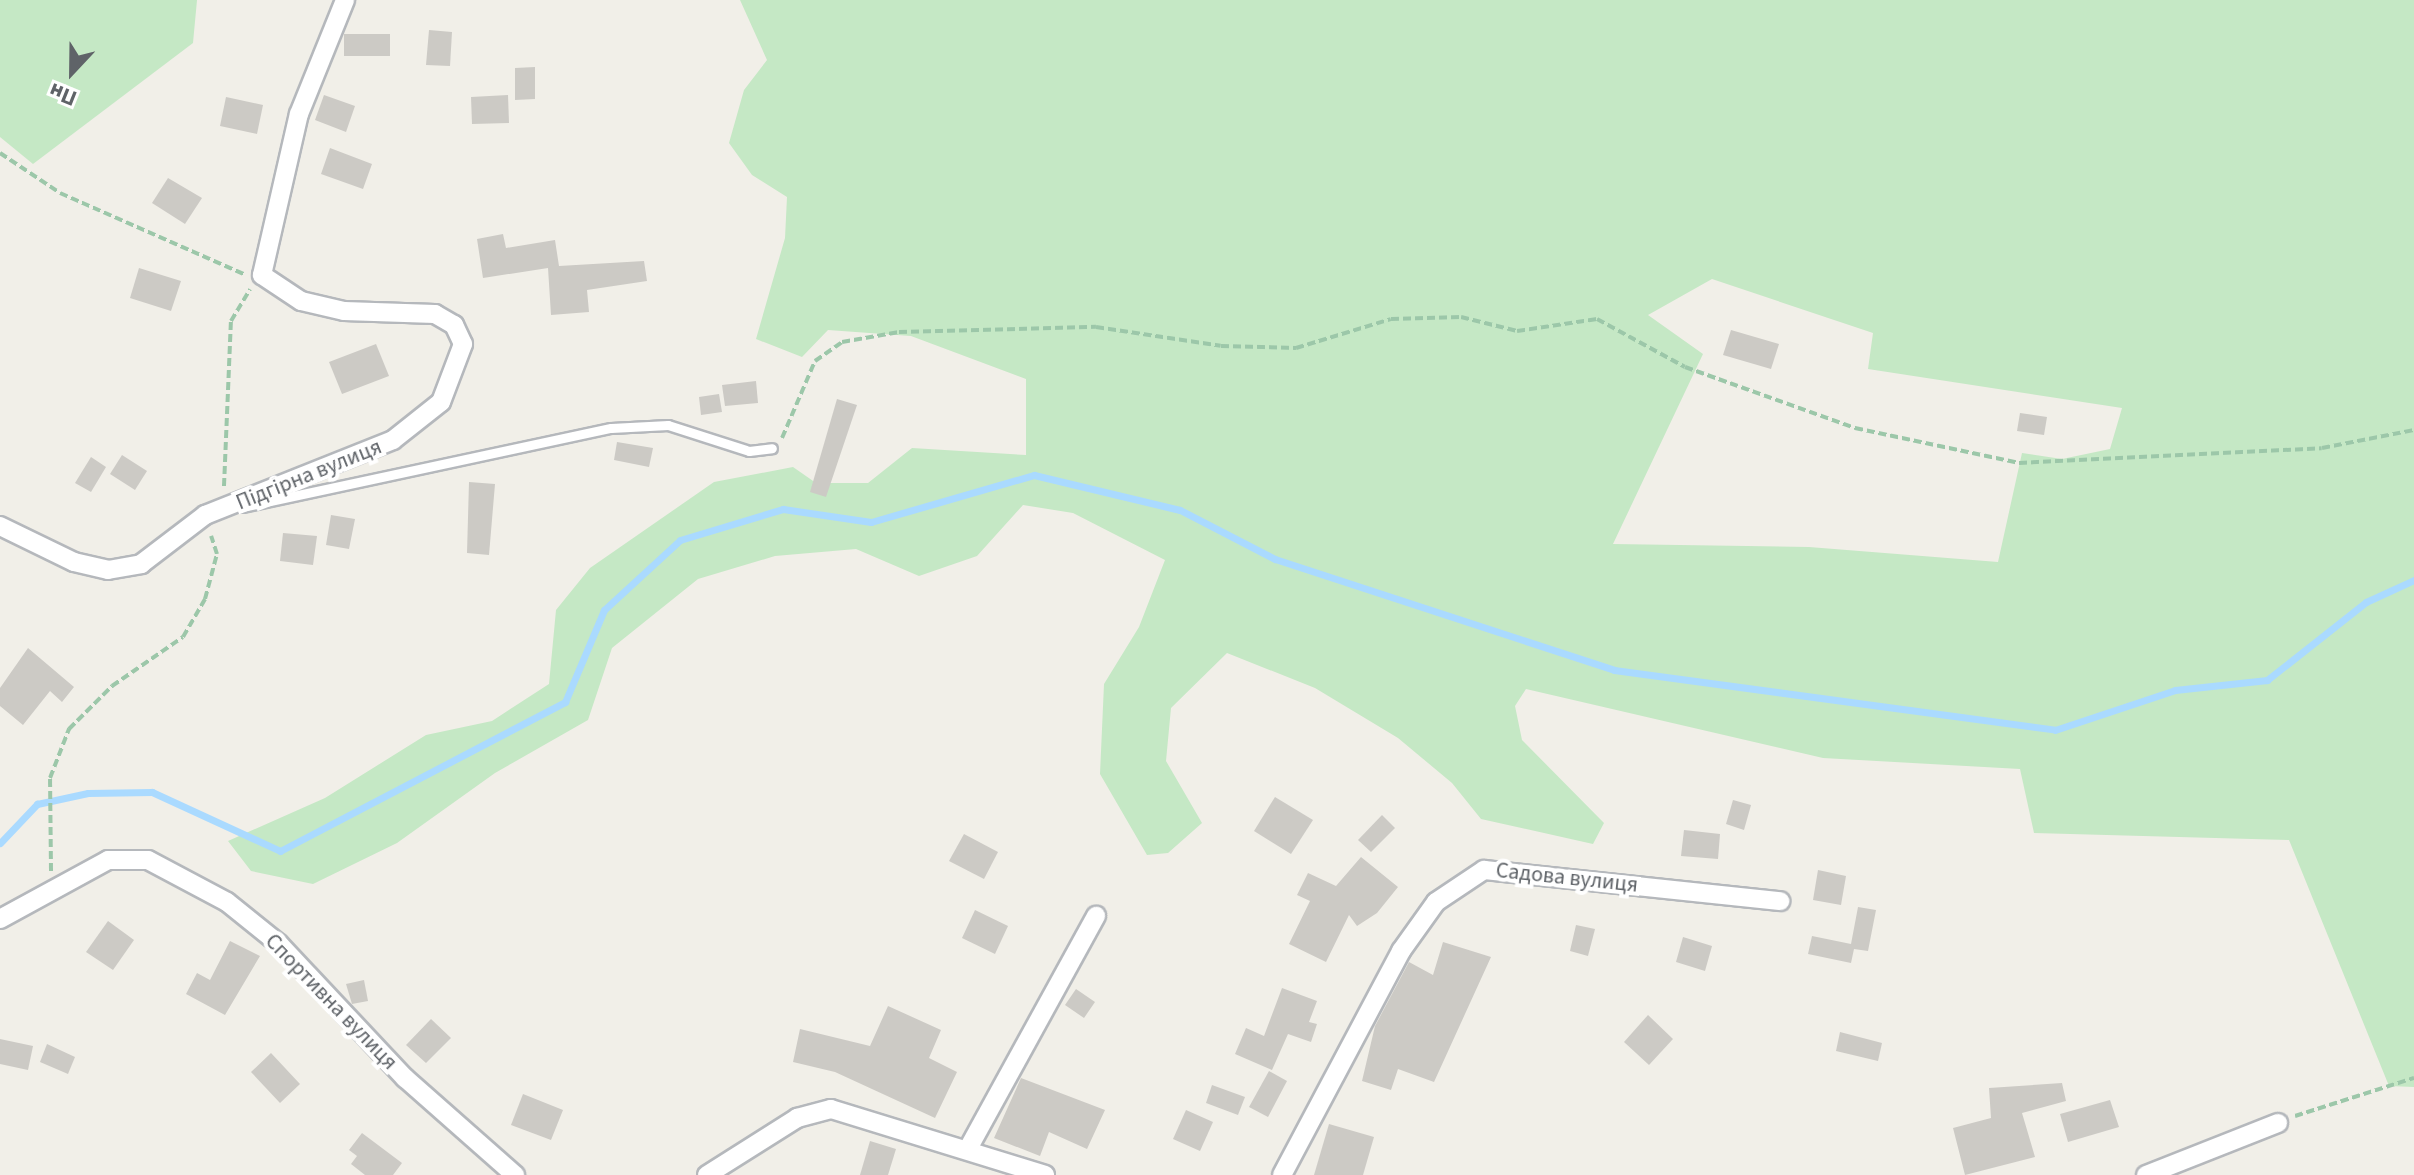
<!DOCTYPE html>
<meta charset="utf-8">
<style>
body{margin:0}
#map{position:relative;width:2414px;height:1175px;overflow:hidden;background:#f1efe8;font-family:"Source Sans 3",sans-serif}
div>[style]{position:absolute}
.green>*{inset:0;background:#c5e8c5}
.stream>*{height:7px;margin:-3.5px;padding:0 3.5px;transform-origin:3.5px;border-radius:3.5px;background:#aadaff}
.building>*{inset:0;background:#cccac5}
.path>*{height:4px;margin-top:-2px;transform-origin:0;background:repeating-linear-gradient(90deg,#9cc7a9 0 8px,transparent 0 12px)}
.roads{filter:drop-shadow(2px 0 #b5b8bc) drop-shadow(-2px 0 #b5b8bc) drop-shadow(0 2px #b5b8bc) drop-shadow(0 -2px #b5b8bc)}
.lane>*{height:9px;margin:-4.5px;padding:0 4.5px;transform-origin:4.5px;border-radius:4.5px;background:#fff}
.street>*{height:18px;margin:-9px;padding:0 9px;transform-origin:9px;border-radius:9px;background:#fff}
span{translate:-50% -50%;white-space:nowrap;text-align:center;line-height:1.15;-webkit-text-stroke:8px #fff;paint-order:stroke}
.street-label{font-size:22px;color:#5f6368}
.north{position:absolute;left:32px;top:32px;width:80px;height:80px;-webkit-text-stroke:6px #fff;paint-order:stroke;rotate:202deg;font-size:22px;font-weight:700;line-height:32px;text-align:center;color:#5f6368}
.north::after{content:'';display:block;margin:auto;width:28px;height:36px;background:#5f6368;clip-path:polygon(50% 0,100% 100%,50% 72%,0 100%)}
</style>
<div id="map">
<div class="green">
<i style="clip-path:polygon(0 0,197px 0,193px 43px,33px 164px,0 137px)"></i>
<i style="clip-path:polygon(evenodd,740px 0,2414px 0,2414px 1087px,2389px 1086px,2289px 840px,2034px 833px,2020px 769px,1823px 758px,1526px 689px,1515px 706px,1522px 740px,1604px 823px,1593px 844px,1481px 819px,1452px 783px,1398px 738px,1315px 688px,1227px 653px,1171px 708px,1166px 761px,1202px 823px,1168px 853px,1147px 855px,1100px 774px,1104px 684px,1139px 627px,1165px 560px,1073px 513px,1023px 505px,977px 556px,919px 576px,856px 549px,775px 556px,698px 579px,612px 648px,588px 720px,495px 773px,397px 843px,313px 884px,251px 871px,228px 841px,325px 798px,426px 735px,492px 721px,549px 684px,556px 610px,590px 568px,714px 482px,793px 467px,816px 483px,868px 483px,912px 448px,1026px 455px,1026px 379px,911px 336px,828px 330px,802px 357px,756px 339px,785px 238px,787px 197px,752px 175px,729px 143px,744px 90px,767px 60px,740px 0,1712px 279px,1873px 333px,1868px 369px,2122px 408px,2110px 449px,2062px 459px,2022px 453px,1998px 562px,1809px 547px,1613px 544px,1703px 354px,1648px 315px,1712px 279px)"></i>
</div>
<div class="stream">
<i style="left:0;top:843px;width:54px;rotate:-46.5deg"></i>
<i style="left:37px;top:804px;width:52px;rotate:-12.2deg"></i>
<i style="left:88px;top:793px;width:64px;rotate:-0.9deg"></i>
<i style="left:152px;top:792px;width:141px;rotate:24.7deg"></i>
<i style="left:280px;top:851px;width:322px;rotate:-27.6deg"></i>
<i style="left:565px;top:702px;width:100px;rotate:-67deg"></i>
<i style="left:604px;top:610px;width:103px;rotate:-42.6deg"></i>
<i style="left:680px;top:540px;width:108px;rotate:-16.8deg"></i>
<i style="left:783px;top:509px;width:89px;rotate:8.4deg"></i>
<i style="left:871px;top:522px;width:170px;rotate:-16.1deg"></i>
<i style="left:1034px;top:475px;width:150px;rotate:13.5deg"></i>
<i style="left:1180px;top:510px;width:107px;rotate:27.3deg"></i>
<i style="left:1275px;top:559px;width:357px;rotate:18.1deg"></i>
<i style="left:1614px;top:670px;width:445px;rotate:7.7deg"></i>
<i style="left:2055px;top:730px;width:126px;rotate:-18.4deg"></i>
<i style="left:2175px;top:690px;width:93px;rotate:-6.2deg"></i>
<i style="left:2267px;top:680px;width:126px;rotate:-38.2deg"></i>
<i style="left:2366px;top:602px;width:53px;rotate:-24.6deg"></i>
</div>
<div class="building">
<i style="clip-path:polygon(429px 30px,452px 32px,450px 66px,426px 65px)"></i>
<i style="clip-path:polygon(344px 34px,390px 34px,390px 56px,344px 56px)"></i>
<i style="clip-path:polygon(535px 67px,535px 99px,515px 100px,515px 68px)"></i>
<i style="clip-path:polygon(324px 95px,355px 106px,346px 132px,315px 120px)"></i>
<i style="clip-path:polygon(508px 95px,509px 123px,472px 124px,471px 97px)"></i>
<i style="clip-path:polygon(226px 97px,263px 105px,257px 134px,220px 126px)"></i>
<i style="clip-path:polygon(330px 148px,372px 164px,363px 189px,321px 174px)"></i>
<i style="clip-path:polygon(168px 178px,202px 198px,185px 224px,152px 203px)"></i>
<i style="clip-path:polygon(503px 234px,506px 248px,555px 240px,559px 266px,644px 261px,647px 281px,587px 290px,589px 312px,551px 315px,548px 268px,483px 278px,477px 239px)"></i>
<i style="clip-path:polygon(139px 268px,181px 281px,171px 311px,130px 298px)"></i>
<i style="clip-path:polygon(1731px 330px,1779px 344px,1771px 369px,1723px 355px)"></i>
<i style="clip-path:polygon(376px 344px,389px 376px,342px 394px,329px 362px)"></i>
<i style="clip-path:polygon(756px 381px,758px 403px,725px 406px,722px 385px)"></i>
<i style="clip-path:polygon(719px 394px,722px 412px,701px 415px,699px 397px)"></i>
<i style="clip-path:polygon(837px 399px,857px 405px,826px 497px,810px 492px)"></i>
<i style="clip-path:polygon(2020px 413px,2047px 417px,2044px 435px,2017px 431px)"></i>
<i style="clip-path:polygon(617px 442px,653px 448px,649px 467px,614px 460px)"></i>
<i style="clip-path:polygon(122px 455px,147px 471px,135px 490px,110px 474px)"></i>
<i style="clip-path:polygon(91px 457px,106px 467px,91px 492px,75px 483px)"></i>
<i style="clip-path:polygon(469px 482px,495px 484px,489px 555px,467px 553px)"></i>
<i style="clip-path:polygon(331px 515px,355px 519px,349px 549px,326px 545px)"></i>
<i style="clip-path:polygon(283px 533px,317px 536px,313px 565px,280px 561px)"></i>
<i style="clip-path:polygon(28px 648px,74px 687px,62px 702px,50px 691px,23px 725px,0 706px,0 688px)"></i>
<i style="clip-path:polygon(1275px 797px,1313px 820px,1291px 854px,1254px 831px)"></i>
<i style="clip-path:polygon(1733px 800px,1751px 805px,1744px 830px,1726px 824px)"></i>
<i style="clip-path:polygon(1382px 815px,1395px 828px,1371px 852px,1358px 840px)"></i>
<i style="clip-path:polygon(1684px 830px,1720px 834px,1718px 859px,1681px 856px)"></i>
<i style="clip-path:polygon(964px 834px,998px 852px,984px 879px,949px 861px)"></i>
<i style="clip-path:polygon(1361px 857px,1398px 887px,1377px 913px,1357px 926px,1349px 915px,1326px 962px,1289px 944px,1310px 901px,1297px 895px,1308px 873px,1336px 886px)"></i>
<i style="clip-path:polygon(1818px 870px,1846px 876px,1841px 905px,1813px 900px)"></i>
<i style="clip-path:polygon(1858px 907px,1876px 910px,1868px 951px,1854px 949px,1851px 963px,1808px 954px,1812px 936px,1851px 944px)"></i>
<i style="clip-path:polygon(975px 910px,1008px 926px,995px 954px,962px 938px)"></i>
<i style="clip-path:polygon(108px 921px,134px 940px,113px 970px,86px 952px)"></i>
<i style="clip-path:polygon(1576px 925px,1595px 929px,1588px 956px,1570px 951px)"></i>
<i style="clip-path:polygon(1683px 937px,1712px 946px,1705px 971px,1676px 962px)"></i>
<i style="clip-path:polygon(230px 941px,260px 956px,225px 1015px,186px 994px,197px 973px,210px 980px)"></i>
<i style="clip-path:polygon(1443px 942px,1491px 957px,1434px 1082px,1398px 1069px,1391px 1090px,1362px 1081px,1375px 1026px,1409px 962px,1433px 975px)"></i>
<i style="clip-path:polygon(364px 980px,368px 1001px,352px 1004px,346px 984px)"></i>
<i style="clip-path:polygon(1282px 988px,1317px 1001px,1309px 1022px,1317px 1024px,1311px 1042px,1288px 1034px,1272px 1070px,1235px 1054px,1246px 1028px,1264px 1036px)"></i>
<i style="clip-path:polygon(1076px 989px,1095px 1002px,1084px 1018px,1065px 1005px)"></i>
<i style="clip-path:polygon(888px 1006px,941px 1030px,929px 1058px,957px 1072px,935px 1118px,835px 1072px,793px 1062px,800px 1029px,870px 1046px)"></i>
<i style="clip-path:polygon(1648px 1015px,1673px 1039px,1649px 1065px,1624px 1042px)"></i>
<i style="clip-path:polygon(431px 1019px,451px 1038px,426px 1063px,406px 1045px)"></i>
<i style="clip-path:polygon(1840px 1032px,1882px 1043px,1878px 1061px,1836px 1051px)"></i>
<i style="clip-path:polygon(0 1039px,33px 1046px,28px 1070px,0 1064px)"></i>
<i style="clip-path:polygon(47px 1044px,75px 1057px,68px 1074px,40px 1062px)"></i>
<i style="clip-path:polygon(271px 1053px,300px 1084px,280px 1103px,251px 1072px)"></i>
<i style="clip-path:polygon(1269px 1071px,1287px 1081px,1268px 1117px,1249px 1107px)"></i>
<i style="clip-path:polygon(1021px 1078px,1105px 1110px,1087px 1149px,1049px 1132px,1040px 1156px,994px 1138px)"></i>
<i style="clip-path:polygon(2062px 1083px,2066px 1101px,2022px 1113px,2035px 1157px,1965px 1175px,1953px 1128px,1991px 1118px,1989px 1088px)"></i>
<i style="clip-path:polygon(1212px 1085px,1245px 1097px,1238px 1115px,1206px 1103px)"></i>
<i style="clip-path:polygon(523px 1094px,563px 1110px,551px 1140px,511px 1125px)"></i>
<i style="clip-path:polygon(2110px 1100px,2119px 1127px,2068px 1142px,2060px 1114px)"></i>
<i style="clip-path:polygon(1186px 1110px,1213px 1122px,1200px 1151px,1173px 1139px)"></i>
<i style="clip-path:polygon(1329px 1124px,1374px 1137px,1363px 1175px,1314px 1175px)"></i>
<i style="clip-path:polygon(362px 1133px,402px 1163px,393px 1175px,365px 1175px,351px 1164px,357px 1156px,349px 1150px)"></i>
<i style="clip-path:polygon(870px 1141px,896px 1149px,888px 1175px,860px 1175px)"></i>
</div>
<div class="path">
<i style="left:0;top:153px;width:72px;rotate:33.7deg"></i>
<i style="left:60px;top:193px;width:201px;rotate:23.8deg"></i>
<i style="left:782px;top:438px;width:84px;rotate:-66.8deg"></i>
<i style="left:815px;top:361px;width:33px;rotate:-35deg"></i>
<i style="left:842px;top:342px;width:58px;rotate:-10deg"></i>
<i style="left:899px;top:332px;width:197px;rotate:-1.5deg"></i>
<i style="left:1096px;top:327px;width:126px;rotate:8.6deg"></i>
<i style="left:1221px;top:346px;width:75px;rotate:1.5deg"></i>
<i style="left:1296px;top:348px;width:99px;rotate:-17deg"></i>
<i style="left:1391px;top:319px;width:70px;rotate:-1.6deg"></i>
<i style="left:1461px;top:317px;width:58px;rotate:14deg"></i>
<i style="left:1517px;top:331px;width:81px;rotate:-8.5deg"></i>
<i style="left:1597px;top:319px;width:100px;rotate:28.6deg"></i>
<i style="left:1685px;top:367px;width:181px;rotate:19.7deg"></i>
<i style="left:1855px;top:428px;width:168px;rotate:12deg"></i>
<i style="left:2019px;top:463px;width:303px;rotate:-2.8deg"></i>
<i style="left:2322px;top:448px;width:94px;rotate:-11.1deg"></i>
<i style="left:224px;top:486px;width:165px;rotate:-87.6deg"></i>
<i style="left:231px;top:321px;width:37px;rotate:-59deg"></i>
<i style="left:51px;top:871px;width:93px;rotate:-90.6deg"></i>
<i style="left:50px;top:778px;width:53px;rotate:-68.8deg"></i>
<i style="left:69px;top:729px;width:61px;rotate:-45deg"></i>
<i style="left:112px;top:686px;width:86px;rotate:-34.6deg"></i>
<i style="left:183px;top:637px;width:44px;rotate:-59.9deg"></i>
<i style="left:205px;top:599px;width:47px;rotate:-75.1deg"></i>
<i style="left:217px;top:554px;width:19px;rotate:-108deg"></i>
<i style="left:2295px;top:1116px;width:125px;rotate:-17.7deg"></i>
</div>
<div class="roads">
<div class="lane">
<i style="left:242px;top:507px;width:377px;rotate:-12.1deg"></i>
<i style="left:611px;top:428px;width:57px;rotate:-3deg"></i>
<i style="left:668px;top:425px;width:85px;rotate:17.8deg"></i>
<i style="left:749px;top:451px;width:23px;rotate:-7deg"></i>
</div>
<div class="street">
<i style="left:0;top:526px;width:82px;rotate:25.9deg"></i>
<i style="left:74px;top:562px;width:35px;rotate:13deg"></i>
<i style="left:108px;top:570px;width:34px;rotate:-10deg"></i>
<i style="left:141px;top:564px;width:81px;rotate:-37.4deg"></i>
<i style="left:205px;top:515px;width:202px;rotate:-21.7deg"></i>
<i style="left:393px;top:440px;width:61px;rotate:-38.4deg"></i>
<i style="left:441px;top:402px;width:62px;rotate:-69.2deg"></i>
<i style="left:463px;top:344px;width:21px;rotate:-115deg"></i>
<i style="left:454px;top:325px;width:22px;rotate:-150deg"></i>
<i style="left:435px;top:314px;width:91px;rotate:-178.1deg"></i>
<i style="left:344px;top:311px;width:44px;rotate:-166.9deg"></i>
<i style="left:301px;top:301px;width:47px;rotate:-146.3deg"></i>
<i style="left:262px;top:275px;width:165px;rotate:-77.1deg"></i>
<i style="left:299px;top:114px;width:123px;rotate:-68deg"></i>
<i style="left:0;top:919px;width:123px;rotate:-28.6deg"></i>
<i style="left:108px;top:860px;width:40px"></i>
<i style="left:148px;top:860px;width:89px;rotate:28deg"></i>
<i style="left:227px;top:902px;width:67px;rotate:38.9deg"></i>
<i style="left:279px;top:944px;width:184px;rotate:46.8deg"></i>
<i style="left:405px;top:1078px;width:147px;rotate:41.4deg"></i>
<i style="left:969px;top:1147px;width:264px;rotate:-61.2deg"></i>
<i style="left:707px;top:1175px;width:107px;rotate:-32.3deg"></i>
<i style="left:797px;top:1118px;width:35px;rotate:-15deg"></i>
<i style="left:831px;top:1109px;width:224px;rotate:17.1deg"></i>
<i style="left:1282px;top:1175px;width:254px;rotate:-62deg"></i>
<i style="left:1401px;top:951px;width:60px;rotate:-54.5deg"></i>
<i style="left:1436px;top:902px;width:58px;rotate:-33.7deg"></i>
<i style="left:1484px;top:870px;width:298px;rotate:6deg"></i>
<i style="left:2146px;top:1175px;width:142px;rotate:-21.5deg"></i>
</div>
</div>
<div class="street-label">
<span style="left:309px;top:475px;rotate:-22deg">Підгірна вулиця</span>
<span style="left:1567px;top:878px;rotate:6deg">Садова вулиця</span>
<span style="left:331px;top:1002px;rotate:46deg">Спортивна вулиця</span>
</div>
<div class="north">Пн</div>
</div>
